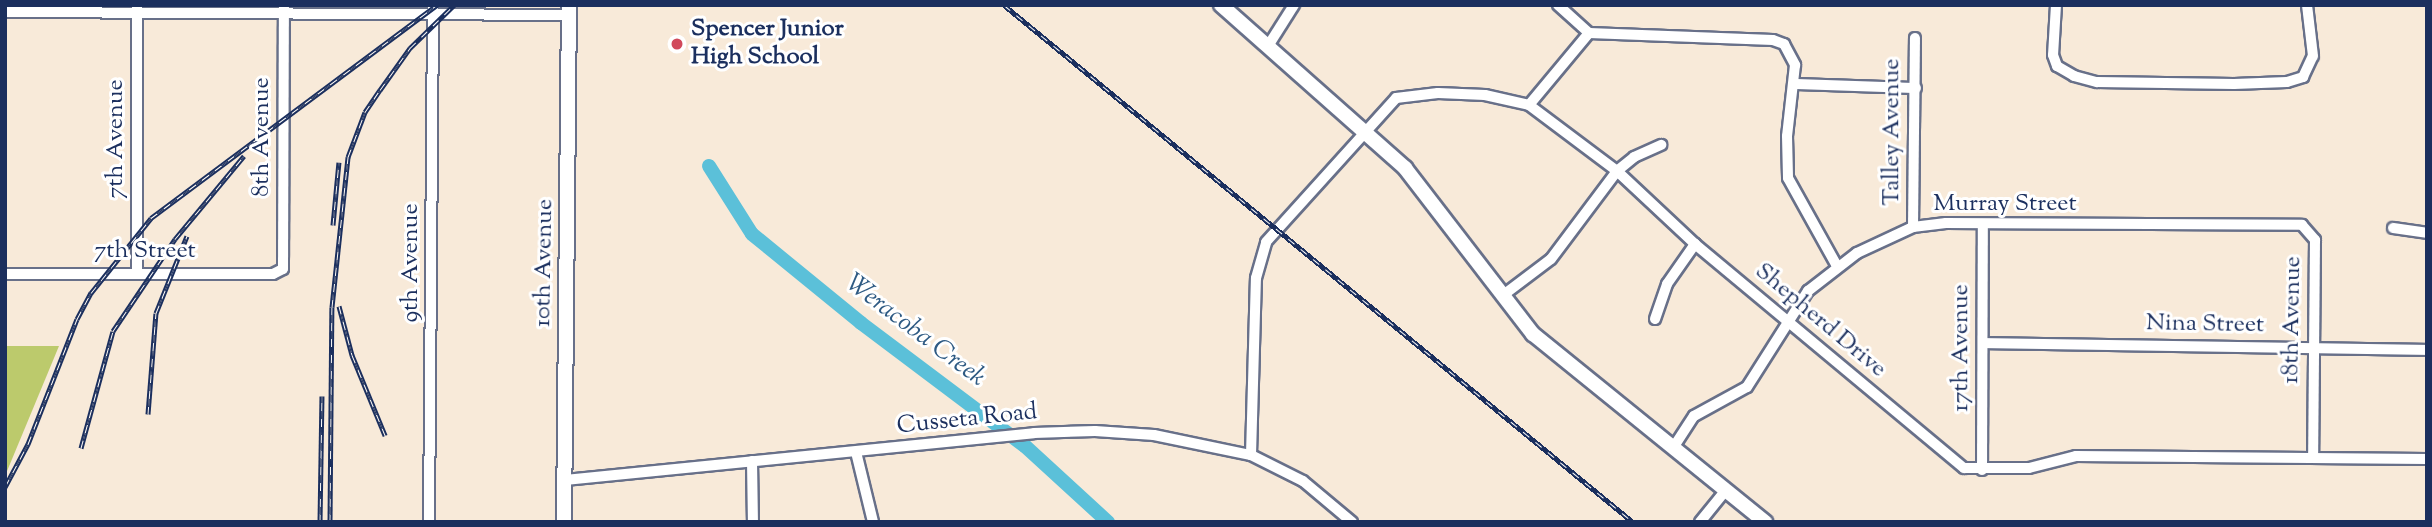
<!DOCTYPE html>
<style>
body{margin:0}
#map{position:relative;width:2432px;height:527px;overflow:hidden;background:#f8ead9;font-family:"Sorts Mill Goudy",serif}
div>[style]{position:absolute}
.green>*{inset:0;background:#bcca6c}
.river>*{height:14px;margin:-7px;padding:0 7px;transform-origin:7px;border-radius:7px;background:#5bc0d9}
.roads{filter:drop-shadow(2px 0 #687089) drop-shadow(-2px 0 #687089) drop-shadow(0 2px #687089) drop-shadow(0 -2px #687089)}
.minor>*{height:10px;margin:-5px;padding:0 5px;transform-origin:5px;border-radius:5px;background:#fff}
.major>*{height:14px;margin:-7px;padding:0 7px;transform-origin:7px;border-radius:7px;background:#fff}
.rail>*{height:5px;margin-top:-2.5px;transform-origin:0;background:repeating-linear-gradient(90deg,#fff 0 8px,#1b2f5e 0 16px);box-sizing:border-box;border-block:2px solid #1b2f5e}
.dots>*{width:19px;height:19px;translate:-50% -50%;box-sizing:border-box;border:4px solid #fff;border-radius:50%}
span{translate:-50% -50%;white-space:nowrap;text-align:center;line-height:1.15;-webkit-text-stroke:6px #fff;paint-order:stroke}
.poi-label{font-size:24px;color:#1b2f5e;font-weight:700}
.left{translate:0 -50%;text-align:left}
.street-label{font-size:24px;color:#1b2f5e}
.water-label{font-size:26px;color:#2e5a83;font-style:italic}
.frame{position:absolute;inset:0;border:7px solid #1b2f5e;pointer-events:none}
</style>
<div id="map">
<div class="green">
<i style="clip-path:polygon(5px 346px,59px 346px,5px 476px)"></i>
</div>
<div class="river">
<i style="left:709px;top:166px;width:80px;rotate:57.7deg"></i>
<i style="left:752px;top:234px;width:141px;rotate:39.2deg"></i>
<i style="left:861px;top:323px;width:205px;rotate:36.9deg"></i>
<i style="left:1025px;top:446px;width:113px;rotate:42.5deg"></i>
</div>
<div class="roads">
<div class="minor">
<i style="left:1558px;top:5px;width:42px;rotate:42.1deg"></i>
<i style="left:2056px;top:5px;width:50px;rotate:93.4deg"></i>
<i style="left:2053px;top:55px;width:12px;rotate:70deg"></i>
<i style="left:2057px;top:66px;width:20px;rotate:30deg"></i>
<i style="left:2074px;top:76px;width:24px;rotate:15deg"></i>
<i style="left:2097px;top:82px;width:137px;rotate:0.8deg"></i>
<i style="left:2234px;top:84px;width:53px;rotate:-2.2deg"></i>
<i style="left:2287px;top:82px;width:17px;rotate:-17deg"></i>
<i style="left:2303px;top:77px;width:23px;rotate:-65deg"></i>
<i style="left:2313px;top:56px;width:51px;rotate:-96.7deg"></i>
<i style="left:137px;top:7px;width:266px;rotate:90deg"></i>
<i style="left:5px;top:12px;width:565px;rotate:0.3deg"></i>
<i style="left:1268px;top:46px;width:49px;rotate:-57.6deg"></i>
<i style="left:1794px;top:84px;width:122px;rotate:1.9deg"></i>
<i style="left:1529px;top:105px;width:94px;rotate:-50.2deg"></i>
<i style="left:1589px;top:33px;width:184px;rotate:2.2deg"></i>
<i style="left:1773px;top:40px;width:12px;rotate:20deg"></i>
<i style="left:1784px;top:44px;width:24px;rotate:62deg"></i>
<i style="left:1795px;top:65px;width:71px;rotate:96.4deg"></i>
<i style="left:1787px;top:136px;width:42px;rotate:88.6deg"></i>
<i style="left:1788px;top:178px;width:101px;rotate:60.9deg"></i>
<i style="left:1913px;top:227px;width:189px;rotate:-89.4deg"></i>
<i style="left:2393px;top:228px;width:34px;rotate:8deg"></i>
<i style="left:5px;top:274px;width:268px"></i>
<i style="left:273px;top:274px;width:11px;rotate:-27deg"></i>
<i style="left:283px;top:269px;width:264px;rotate:-89.8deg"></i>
<i style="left:1502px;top:296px;width:61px;rotate:-37.1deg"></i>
<i style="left:1551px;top:259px;width:110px;rotate:-53.1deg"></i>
<i style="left:1617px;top:171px;width:22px;rotate:-39deg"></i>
<i style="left:1634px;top:157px;width:30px;rotate:-24deg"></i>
<i style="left:1655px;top:319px;width:37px;rotate:-71deg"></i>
<i style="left:1667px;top:284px;width:49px;rotate:-55deg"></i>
<i style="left:1984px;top:343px;width:443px;rotate:0.9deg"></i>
<i style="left:1673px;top:448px;width:38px;rotate:-57deg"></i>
<i style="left:1694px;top:416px;width:60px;rotate:-28.7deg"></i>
<i style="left:1747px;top:387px;width:114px;rotate:-57.6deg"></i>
<i style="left:1808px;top:291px;width:62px;rotate:-37.8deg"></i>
<i style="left:1857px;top:253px;width:62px;rotate:-24.9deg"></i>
<i style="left:1913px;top:227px;width:33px;rotate:-7deg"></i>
<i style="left:1946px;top:223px;width:356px;rotate:0.3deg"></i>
<i style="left:2302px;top:225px;width:20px;rotate:49deg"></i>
<i style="left:2315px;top:240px;width:217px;rotate:90.5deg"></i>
<i style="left:856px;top:452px;width:72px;rotate:76.3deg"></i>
<i style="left:1251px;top:455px;width:177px;rotate:-88.4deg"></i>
<i style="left:1256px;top:278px;width:37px;rotate:-74deg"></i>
<i style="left:1266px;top:242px;width:194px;rotate:-47.9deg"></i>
<i style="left:1396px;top:98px;width:42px;rotate:-6.8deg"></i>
<i style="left:1438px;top:93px;width:47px;rotate:2.4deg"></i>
<i style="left:1485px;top:95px;width:45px;rotate:12.8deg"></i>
<i style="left:1529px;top:105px;width:110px;rotate:36.9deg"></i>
<i style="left:1617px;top:171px;width:107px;rotate:43.1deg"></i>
<i style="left:1695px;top:244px;width:350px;rotate:39.8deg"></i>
<i style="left:1964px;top:468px;width:65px"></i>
<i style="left:2029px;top:468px;width:49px;rotate:-14.3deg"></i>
<i style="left:2076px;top:456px;width:351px;rotate:0.5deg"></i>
<i style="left:752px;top:461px;width:61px;rotate:89.1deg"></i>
<i style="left:1982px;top:470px;width:245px;rotate:-89.8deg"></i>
<i style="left:565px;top:480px;width:471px;rotate:-5.7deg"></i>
<i style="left:1034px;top:433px;width:61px;rotate:-1.9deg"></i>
<i style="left:1095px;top:431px;width:59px;rotate:3.9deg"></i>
<i style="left:1154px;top:435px;width:99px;rotate:11.7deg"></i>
<i style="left:1251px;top:455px;width:58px;rotate:26.6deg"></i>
<i style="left:1303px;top:481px;width:64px;rotate:39.9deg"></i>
<i style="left:429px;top:522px;width:515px;rotate:-89.55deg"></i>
<i style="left:1700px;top:522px;width:41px;rotate:-50.9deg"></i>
</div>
<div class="major">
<i style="left:1221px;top:5px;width:246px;rotate:41.5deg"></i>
<i style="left:1405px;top:168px;width:210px;rotate:52.4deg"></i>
<i style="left:1533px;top:334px;width:299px;rotate:39deg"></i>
<i style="left:564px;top:522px;width:517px;rotate:-89.45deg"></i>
</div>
</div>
<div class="rail">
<i style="left:1004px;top:5px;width:814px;rotate:39.42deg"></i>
<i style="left:333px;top:225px;width:63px;rotate:-84.6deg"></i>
<i style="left:339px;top:306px;width:51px;rotate:75.1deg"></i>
<i style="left:352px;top:355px;width:87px;rotate:67.6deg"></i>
<i style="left:148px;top:414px;width:101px;rotate:-85.5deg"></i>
<i style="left:156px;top:313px;width:83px;rotate:-68.1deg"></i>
<i style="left:81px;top:448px;width:121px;rotate:-74.7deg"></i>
<i style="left:113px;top:331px;width:111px;rotate:-56deg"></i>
<i style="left:175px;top:239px;width:108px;rotate:-50.3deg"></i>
<i style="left:5px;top:487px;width:49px;rotate:-61.9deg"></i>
<i style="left:28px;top:444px;width:134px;rotate:-68.6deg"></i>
<i style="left:77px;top:319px;width:30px;rotate:-62deg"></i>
<i style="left:91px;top:293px;width:96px;rotate:-51.3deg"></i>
<i style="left:151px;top:218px;width:357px;rotate:-36.7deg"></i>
<i style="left:320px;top:522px;width:126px;rotate:-89.1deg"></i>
<i style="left:330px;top:522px;width:215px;rotate:-89.5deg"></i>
<i style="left:332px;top:307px;width:151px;rotate:-83.9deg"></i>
<i style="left:348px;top:157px;width:48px;rotate:-69.3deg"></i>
<i style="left:365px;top:112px;width:27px;rotate:-56deg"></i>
<i style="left:380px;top:90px;width:52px;rotate:-54.5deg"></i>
<i style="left:410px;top:48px;width:62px;rotate:-44.3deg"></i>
</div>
<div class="dots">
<i style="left:677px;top:44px;background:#d1495b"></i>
</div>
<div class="poi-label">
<span class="left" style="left:691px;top:44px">Spencer Junior<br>High School</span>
</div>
<div class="street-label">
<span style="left:1893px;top:132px;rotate:-90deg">Talley Avenue</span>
<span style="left:263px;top:137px;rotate:-90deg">8th Avenue</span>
<span style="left:117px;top:139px;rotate:-90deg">7th Avenue</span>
<span style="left:2005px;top:205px">Murray Street</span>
<span style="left:145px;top:252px">7th Street</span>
<span style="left:412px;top:263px;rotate:-90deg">9th Avenue</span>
<span style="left:545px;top:263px;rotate:-89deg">10th Avenue</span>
<span style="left:2293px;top:320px;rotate:-89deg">18th Avenue</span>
<span style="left:1820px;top:321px;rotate:40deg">Shepherd Drive</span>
<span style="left:2205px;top:325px;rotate:1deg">Nina Street</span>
<span style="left:1962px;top:348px;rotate:-90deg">17th Avenue</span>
<span style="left:967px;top:420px;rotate:-6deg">Cusseta Road</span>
</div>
<div class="water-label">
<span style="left:915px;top:331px;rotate:37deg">Weracoba Creek</span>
</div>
<div class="frame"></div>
</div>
